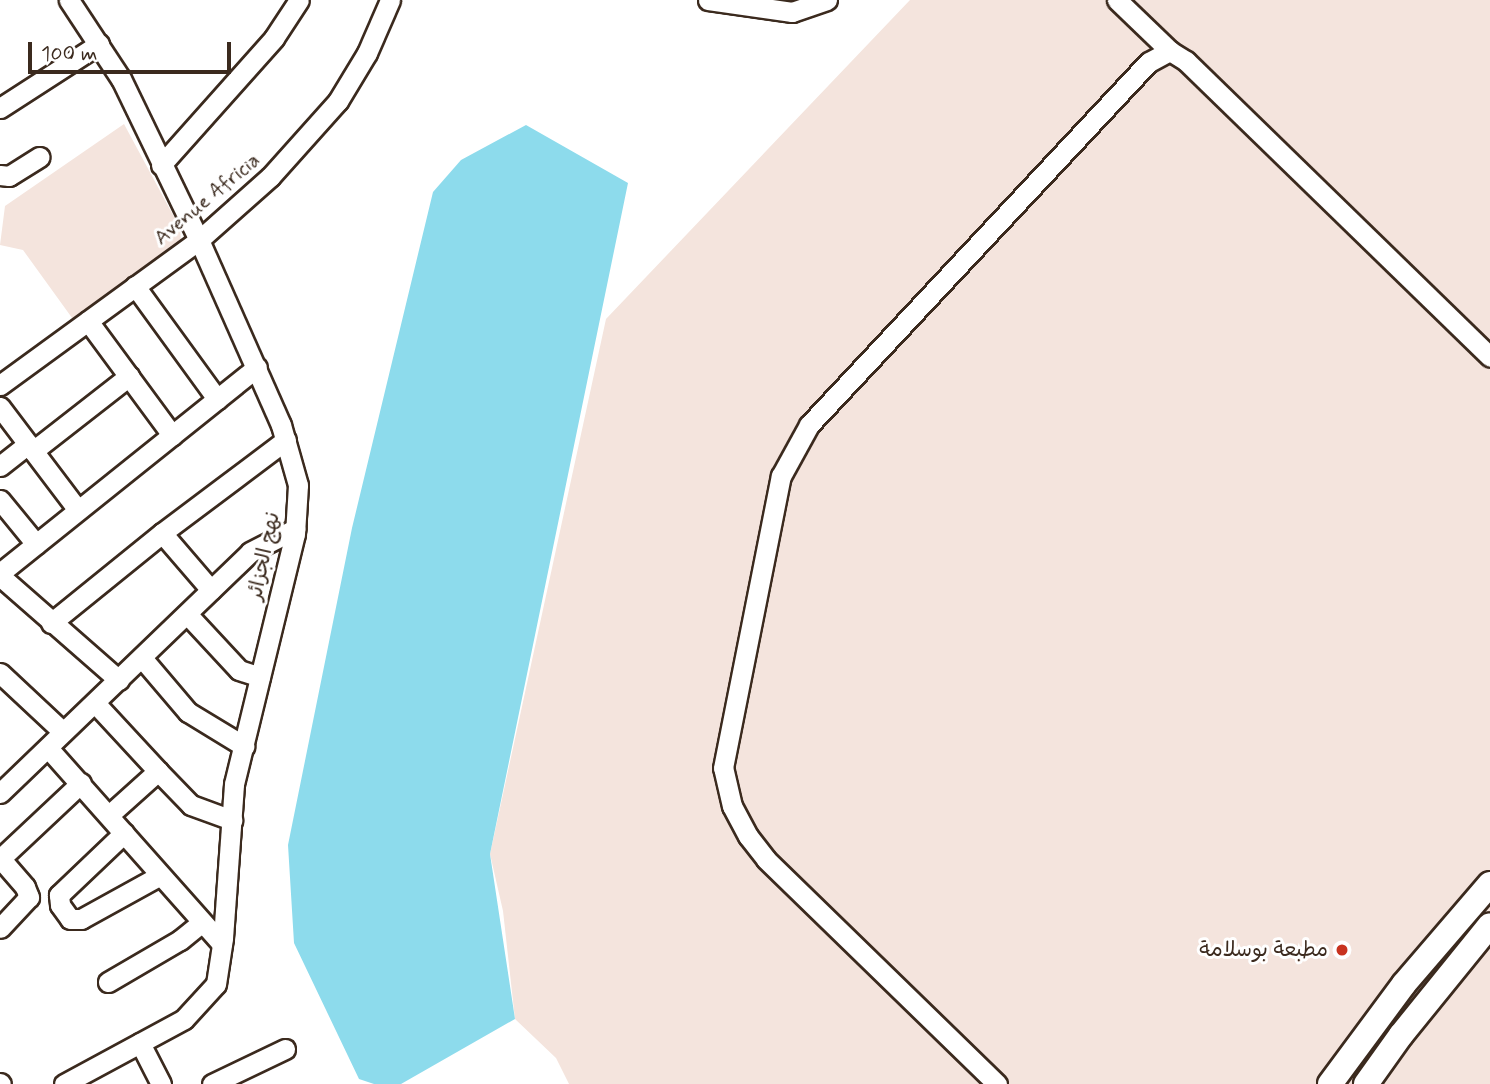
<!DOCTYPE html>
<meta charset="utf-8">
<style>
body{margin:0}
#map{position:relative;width:1490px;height:1084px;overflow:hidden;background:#fff;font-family:Mynerve,"Playpen Sans Arabic",sans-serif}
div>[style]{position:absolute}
.built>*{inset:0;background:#f4e4dd}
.water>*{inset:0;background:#8ddbec}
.roads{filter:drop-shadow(2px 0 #3b2a1e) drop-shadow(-2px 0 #3b2a1e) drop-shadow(0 2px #3b2a1e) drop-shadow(0 -2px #3b2a1e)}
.minor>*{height:19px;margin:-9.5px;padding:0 9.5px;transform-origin:9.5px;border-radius:9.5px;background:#fff}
.major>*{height:24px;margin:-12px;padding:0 12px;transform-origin:12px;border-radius:12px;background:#fff}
.dots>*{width:19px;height:19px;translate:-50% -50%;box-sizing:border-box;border:4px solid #fff;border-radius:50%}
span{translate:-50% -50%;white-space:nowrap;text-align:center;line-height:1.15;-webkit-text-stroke:6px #fff;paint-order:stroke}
.street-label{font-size:21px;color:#3b2a1e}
.poi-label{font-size:21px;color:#3b2a1e}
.right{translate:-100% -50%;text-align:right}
.scale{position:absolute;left:28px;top:42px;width:203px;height:32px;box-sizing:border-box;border:4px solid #3b2a1e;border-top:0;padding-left:9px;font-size:21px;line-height:24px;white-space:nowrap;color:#3b2a1e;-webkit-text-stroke:5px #fff;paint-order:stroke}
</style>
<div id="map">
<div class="built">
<i style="clip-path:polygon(910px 0,1490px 0,1490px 1084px,569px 1084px,556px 1058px,515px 1019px,503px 911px,490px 854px,606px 319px)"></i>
<i style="clip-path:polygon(124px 124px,180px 228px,181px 242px,75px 322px,23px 250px,0 245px,5px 206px)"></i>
</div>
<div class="water">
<i style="clip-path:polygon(526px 125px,628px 183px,490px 854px,515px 1019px,401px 1084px,374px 1084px,359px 1079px,294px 943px,288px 845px,352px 528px,433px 192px,461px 160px)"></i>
</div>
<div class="roads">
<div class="minor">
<i style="left:708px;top:0;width:85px;rotate:8.1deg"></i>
<i style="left:792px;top:12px;width:37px;rotate:-19deg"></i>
<i style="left:1117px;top:0;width:74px;rotate:43.9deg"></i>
<i style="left:0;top:108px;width:118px;rotate:-32.9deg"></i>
<i style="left:161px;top:165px;width:170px;rotate:-48.3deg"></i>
<i style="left:274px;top:38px;width:45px;rotate:-56.7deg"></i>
<i style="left:0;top:175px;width:9px;rotate:6deg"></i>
<i style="left:9px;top:176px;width:36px;rotate:-32deg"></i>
<i style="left:135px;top:286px;width:140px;rotate:54deg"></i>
<i style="left:88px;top:321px;width:142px;rotate:53.6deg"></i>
<i style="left:0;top:385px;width:246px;rotate:-36.1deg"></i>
<i style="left:199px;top:240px;width:95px;rotate:-41.6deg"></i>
<i style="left:270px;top:177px;width:102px;rotate:-48.2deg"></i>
<i style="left:338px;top:101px;width:56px;rotate:-58.9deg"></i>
<i style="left:367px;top:53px;width:58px;rotate:-66.5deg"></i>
<i style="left:0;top:407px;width:129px;rotate:52.9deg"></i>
<i style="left:33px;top:451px;width:122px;rotate:-38deg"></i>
<i style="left:0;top:466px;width:36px;rotate:-38deg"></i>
<i style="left:0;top:500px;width:57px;rotate:50.7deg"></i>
<i style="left:162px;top:533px;width:75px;rotate:49.3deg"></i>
<i style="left:0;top:573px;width:329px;rotate:-38.7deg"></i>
<i style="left:0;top:576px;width:158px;rotate:41.2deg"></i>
<i style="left:187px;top:614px;width:76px;rotate:47.1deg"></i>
<i style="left:239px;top:670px;width:22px;rotate:18deg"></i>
<i style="left:51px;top:623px;width:143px;rotate:-39deg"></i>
<i style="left:162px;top:533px;width:155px;rotate:-36.9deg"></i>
<i style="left:142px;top:658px;width:71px;rotate:49.6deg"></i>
<i style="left:188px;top:712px;width:66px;rotate:31.3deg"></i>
<i style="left:0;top:673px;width:86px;rotate:43.1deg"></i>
<i style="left:95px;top:703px;width:93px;rotate:47.2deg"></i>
<i style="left:48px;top:748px;width:262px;rotate:48.4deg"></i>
<i style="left:0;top:793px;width:347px;rotate:-43.9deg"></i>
<i style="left:250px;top:552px;width:51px;rotate:-27.1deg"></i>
<i style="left:109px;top:815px;width:66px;rotate:-41.9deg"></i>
<i style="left:158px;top:771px;width:47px;rotate:45.9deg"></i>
<i style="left:191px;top:805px;width:44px;rotate:20.1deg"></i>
<i style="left:124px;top:833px;width:90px;rotate:136.4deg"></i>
<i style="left:59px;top:895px;width:10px;rotate:84deg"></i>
<i style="left:60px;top:905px;width:17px;rotate:54deg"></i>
<i style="left:70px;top:919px;width:11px"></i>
<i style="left:81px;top:919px;width:89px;rotate:-28.9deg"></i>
<i style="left:0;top:858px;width:38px;rotate:49deg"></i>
<i style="left:25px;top:887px;width:11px;rotate:68deg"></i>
<i style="left:29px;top:897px;width:42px;rotate:133.1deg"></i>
<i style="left:0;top:859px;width:111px;rotate:-43.2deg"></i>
<i style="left:108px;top:982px;width:83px;rotate:-30.3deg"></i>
<i style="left:180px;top:940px;width:28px;rotate:-39deg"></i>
<i style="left:140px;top:1043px;width:46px;rotate:62.9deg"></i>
<i style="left:0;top:1083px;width:1px;rotate:45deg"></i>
<i style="left:64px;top:1084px;width:136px;rotate:-28.4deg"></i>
<i style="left:184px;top:1019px;width:47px;rotate:-47.6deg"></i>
<i style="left:216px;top:984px;width:47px;rotate:-81.3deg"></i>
<i style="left:223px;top:938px;width:154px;rotate:-85.9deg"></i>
<i style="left:234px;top:784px;width:257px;rotate:-76.3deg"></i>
<i style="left:295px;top:534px;width:49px;rotate:-86.5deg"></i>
<i style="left:298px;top:485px;width:62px;rotate:-105.8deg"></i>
<i style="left:281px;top:425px;width:202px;rotate:-113.9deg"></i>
<i style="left:199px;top:240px;width:179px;rotate:-115.8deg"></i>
<i style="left:121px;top:79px;width:95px;rotate:-123.4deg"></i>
<i style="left:212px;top:1084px;width:81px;rotate:-25.6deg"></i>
<i style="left:997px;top:1084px;width:322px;rotate:-135.8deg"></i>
<i style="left:766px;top:859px;width:29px;rotate:-128deg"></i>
<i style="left:748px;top:836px;width:34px;rotate:-118deg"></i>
<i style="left:732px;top:806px;width:39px;rotate:-103deg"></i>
<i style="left:723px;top:768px;width:298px;rotate:-78.8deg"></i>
<i style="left:781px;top:476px;width:58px;rotate:-61.2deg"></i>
<i style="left:809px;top:425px;width:497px;rotate:-46.9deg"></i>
<i style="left:1149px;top:62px;width:24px;rotate:-28deg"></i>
<i style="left:1170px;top:51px;width:19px;rotate:32deg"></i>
<i style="left:1186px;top:61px;width:424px;rotate:44.2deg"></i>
</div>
<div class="major">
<i style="left:1330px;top:1084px;width:124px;rotate:-53.5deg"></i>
<i style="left:1404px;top:984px;width:132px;rotate:-49.3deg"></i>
<i style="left:1366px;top:1084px;width:60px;rotate:-54.5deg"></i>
<i style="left:1401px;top:1035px;width:141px;rotate:-51deg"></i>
</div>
</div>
<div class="dots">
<i style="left:1342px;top:950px;background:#c8321e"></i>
</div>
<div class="street-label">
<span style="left:207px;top:199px;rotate:-40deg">Avenue Africia</span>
<span style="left:264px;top:556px;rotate:-78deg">نهج الجزائر</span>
</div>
<div class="poi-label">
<span class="right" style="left:1328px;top:950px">مطبعة بوسلامة</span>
</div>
<div class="scale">100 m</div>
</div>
